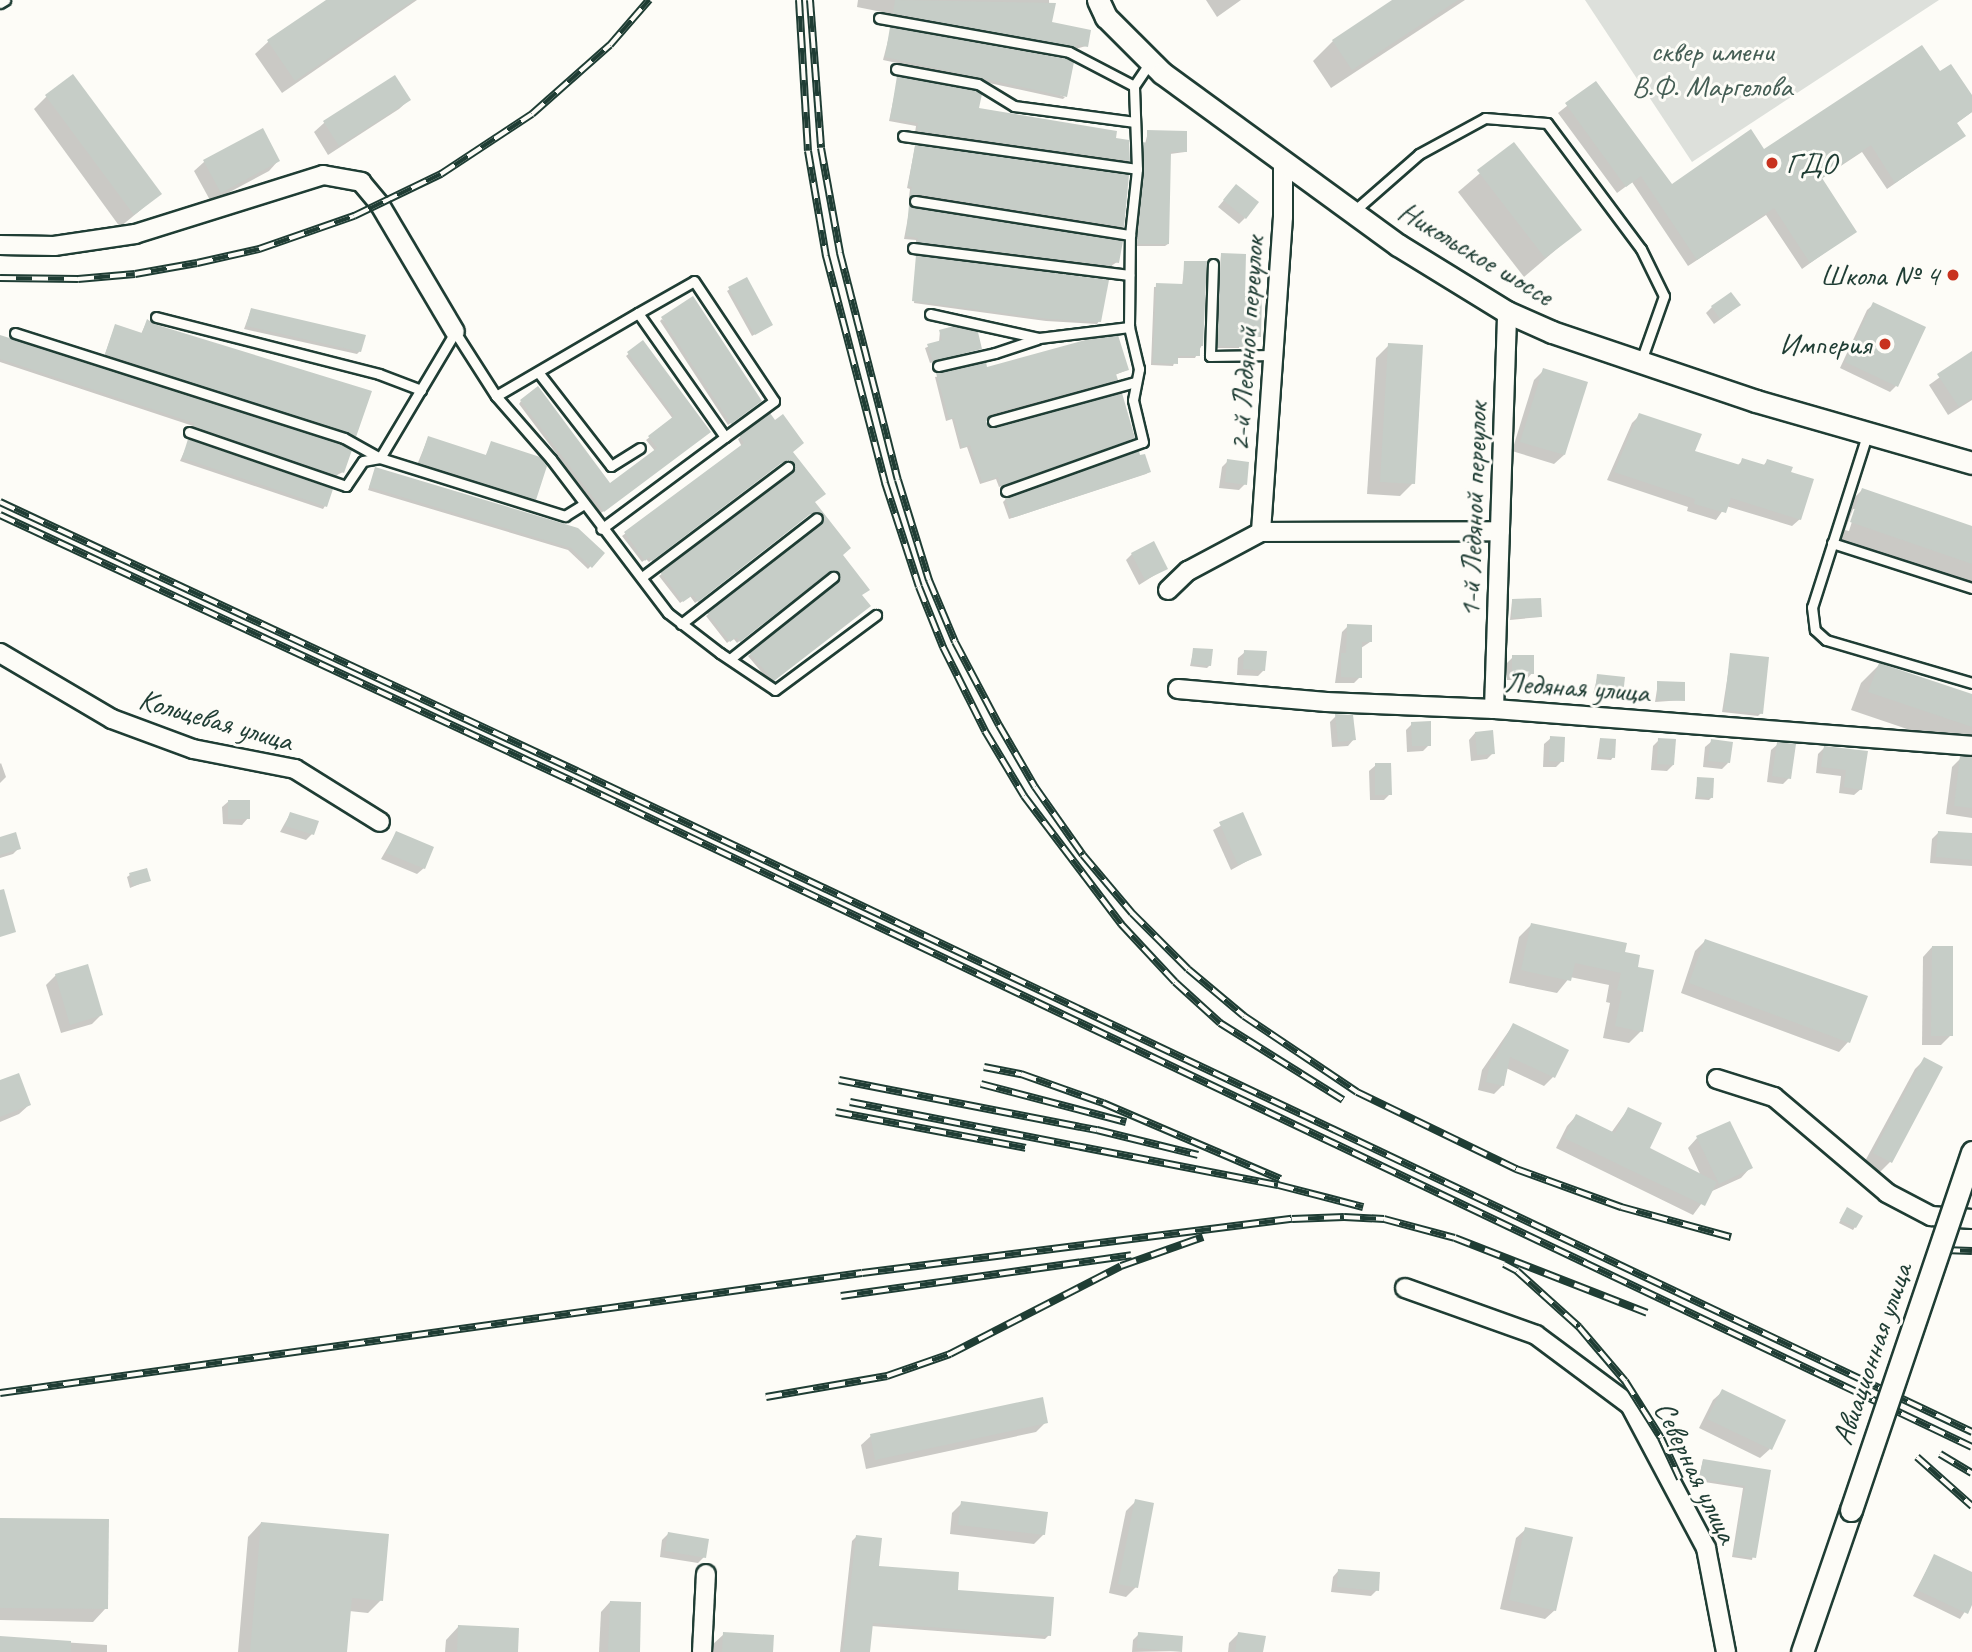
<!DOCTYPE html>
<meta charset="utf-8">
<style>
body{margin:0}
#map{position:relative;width:1972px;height:1652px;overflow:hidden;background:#fdfcf7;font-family:Caveat,sans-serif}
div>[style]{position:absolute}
.green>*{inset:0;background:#dde0db}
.shadow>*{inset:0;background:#0003}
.building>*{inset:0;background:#c6cdc7}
.roads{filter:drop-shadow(2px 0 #1f3d34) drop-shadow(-2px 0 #1f3d34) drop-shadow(0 2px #1f3d34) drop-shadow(0 -2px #1f3d34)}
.service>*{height:9px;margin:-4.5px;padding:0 4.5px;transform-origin:4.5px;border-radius:4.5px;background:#fdfcf7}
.minor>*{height:18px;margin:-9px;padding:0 9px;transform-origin:9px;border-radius:9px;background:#fdfcf7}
.tertiary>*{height:21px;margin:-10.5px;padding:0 10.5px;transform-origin:10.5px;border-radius:10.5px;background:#fdfcf7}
.rail>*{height:8px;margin-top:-4px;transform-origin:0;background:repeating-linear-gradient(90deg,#fdfcf7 0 16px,#1f3d34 0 32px);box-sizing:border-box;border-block:2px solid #1f3d34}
.bridges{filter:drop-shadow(2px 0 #1f3d34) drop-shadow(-2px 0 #1f3d34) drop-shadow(0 2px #1f3d34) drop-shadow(0 -2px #1f3d34)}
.tertiary-bridge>*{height:21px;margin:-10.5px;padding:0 10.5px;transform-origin:10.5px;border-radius:10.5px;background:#fdfcf7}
.dots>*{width:19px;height:19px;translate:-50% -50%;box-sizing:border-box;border:4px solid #fdfcf7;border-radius:50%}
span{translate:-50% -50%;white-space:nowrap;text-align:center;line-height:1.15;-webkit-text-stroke:6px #fdfcf7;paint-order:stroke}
.park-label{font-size:30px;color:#455e55}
.poi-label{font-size:30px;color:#1f3d34}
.left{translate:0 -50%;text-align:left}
.right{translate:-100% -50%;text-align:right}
.street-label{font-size:30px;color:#1f3d34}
</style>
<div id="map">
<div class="green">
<i style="clip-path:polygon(1585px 0,1939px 0,1692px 162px)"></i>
</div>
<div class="shadow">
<i style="clip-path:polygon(329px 0,417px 0,282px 93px,255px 54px,269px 41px)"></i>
<i style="clip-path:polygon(858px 0,1049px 0,1050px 24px,1086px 46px,1072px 50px,857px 7px)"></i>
<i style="clip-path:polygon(1206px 0,1241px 0,1217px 17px)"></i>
<i style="clip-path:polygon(1395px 0,1465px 0,1331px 88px,1313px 61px,1333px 41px)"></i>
<i style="clip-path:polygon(891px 29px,1065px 97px,1063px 99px,883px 60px)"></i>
<i style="clip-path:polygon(1940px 74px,1972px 99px,1972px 112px,1955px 124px,1963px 136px,1887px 189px,1862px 152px,1821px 179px,1855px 231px,1802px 269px,1766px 215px,1688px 266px,1632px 182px,1617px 193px,1558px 113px,1596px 83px,1671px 186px,1764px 151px)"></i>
<i style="clip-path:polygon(394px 77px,409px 100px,399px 109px,328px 155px,314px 132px,324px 123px)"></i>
<i style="clip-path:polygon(898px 78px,977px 110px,1114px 139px,1128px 160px,1125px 163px,915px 133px,916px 126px,889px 121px)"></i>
<i style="clip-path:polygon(47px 96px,160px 194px,120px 227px,34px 109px)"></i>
<i style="clip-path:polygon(1148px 132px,1185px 152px,1170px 154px,1168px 244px,1165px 246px,1135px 246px,1142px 173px,1141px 147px,1145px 144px)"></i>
<i style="clip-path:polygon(1513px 145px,1579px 230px,1524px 277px,1458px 192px)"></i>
<i style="clip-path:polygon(915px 147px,1122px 226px,1120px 229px,909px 197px,910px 189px,907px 188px)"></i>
<i style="clip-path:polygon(278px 161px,269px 171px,211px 202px,194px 171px,204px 162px)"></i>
<i style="clip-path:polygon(1231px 192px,1245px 218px,1239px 224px,1218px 207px)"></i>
<i style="clip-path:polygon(910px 207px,1117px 262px,1108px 268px,916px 244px,916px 240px,904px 239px)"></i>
<i style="clip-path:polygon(1221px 255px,1259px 337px,1242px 339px,1239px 348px,1216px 348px)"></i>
<i style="clip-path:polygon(918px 258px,1099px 321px,1097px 324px,1046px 321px,914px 303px)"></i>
<i style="clip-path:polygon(1185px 262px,1202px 345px,1195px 358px,1176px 358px,1173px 366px,1151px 365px,1154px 287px,1182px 286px)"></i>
<i style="clip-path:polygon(730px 289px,768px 327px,752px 336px,727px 291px)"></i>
<i style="clip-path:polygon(1874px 304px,1896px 386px,1890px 392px,1840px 368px,1867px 310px)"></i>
<i style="clip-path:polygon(1712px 307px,1732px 311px,1714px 324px,1706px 313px)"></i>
<i style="clip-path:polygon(251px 310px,360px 351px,357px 354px,244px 329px)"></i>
<i style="clip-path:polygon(662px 319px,757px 403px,728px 425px,660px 321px)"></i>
<i style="clip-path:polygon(147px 321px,355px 436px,352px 438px,104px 357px,115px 326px,141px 334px)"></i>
<i style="clip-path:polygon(940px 331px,980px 348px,930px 363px,925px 348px,939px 342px)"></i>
<i style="clip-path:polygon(642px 343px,707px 434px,601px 513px,519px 404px,521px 401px,610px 486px,655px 451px,646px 440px,673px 419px,626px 356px)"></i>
<i style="clip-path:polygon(1389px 345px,1413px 483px,1400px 496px,1367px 494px,1376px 358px)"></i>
<i style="clip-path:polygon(0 347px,343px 472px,333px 477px,192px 428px,193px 426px,0 362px)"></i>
<i style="clip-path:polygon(1972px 354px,1972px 400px,1948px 415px,1929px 385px)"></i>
<i style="clip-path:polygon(985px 369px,1127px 370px,1115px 375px,1113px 382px,988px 416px,984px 423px,995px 430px,1130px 440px,999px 487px,996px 479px,980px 484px,967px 447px,960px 449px,952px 419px,946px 421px,935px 377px)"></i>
<i style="clip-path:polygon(1544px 370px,1564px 455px,1554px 464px,1512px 451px,1534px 380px)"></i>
<i style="clip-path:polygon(769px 415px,791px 452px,813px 503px,849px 548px,841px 555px,866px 608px,770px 682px,748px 656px,836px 586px,836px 574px,824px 573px,737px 643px,733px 638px,727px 643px,706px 616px,819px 527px,820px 515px,809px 514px,695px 603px,690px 596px,680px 603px,659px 576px,791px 476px,793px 469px,787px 462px,779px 463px,649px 562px,646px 559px,642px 562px,622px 536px,742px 447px,738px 439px)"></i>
<i style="clip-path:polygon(1640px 415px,1693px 452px,1737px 466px,1743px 460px,1763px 466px,1767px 461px,1789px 474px,1800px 519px,1792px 526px,1726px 506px,1716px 520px,1687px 511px,1688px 507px,1607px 480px,1632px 423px)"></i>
<i style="clip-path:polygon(428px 438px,485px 457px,492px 443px,535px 499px,532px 501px,417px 465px)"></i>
<i style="clip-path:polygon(189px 441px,325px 506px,323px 509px,180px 461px)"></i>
<i style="clip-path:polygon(1139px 458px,1149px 472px,1146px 474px,1009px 519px,1003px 502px,1006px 499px)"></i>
<i style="clip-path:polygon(1228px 461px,1245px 484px,1239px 490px,1219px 488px,1222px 467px)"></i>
<i style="clip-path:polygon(376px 469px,603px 553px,588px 569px,568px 550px,368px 490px)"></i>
<i style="clip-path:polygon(evenodd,1862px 490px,1972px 527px,1972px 588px,1833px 540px,1844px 508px,1862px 490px,1853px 509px,1856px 509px,1849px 531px,1845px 530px,1853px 509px)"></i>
<i style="clip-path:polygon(1132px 554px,1166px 568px,1139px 585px,1126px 560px)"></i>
<i style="clip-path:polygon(1512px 601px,1540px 617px,1510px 620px)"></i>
<i style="clip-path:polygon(1348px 626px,1370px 642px,1361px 648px,1360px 677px,1354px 683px,1335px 683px,1342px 632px)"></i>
<i style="clip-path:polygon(1194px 649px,1210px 665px,1207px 668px,1190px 666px)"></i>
<i style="clip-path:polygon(1245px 652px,1264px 670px,1258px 676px,1237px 675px,1238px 658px)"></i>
<i style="clip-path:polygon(1731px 655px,1761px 713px,1758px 716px,1722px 712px)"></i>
<i style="clip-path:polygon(1513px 657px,1532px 673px,1526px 680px,1507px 680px,1507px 663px)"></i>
<i style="clip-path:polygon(1879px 665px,1972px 696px,1972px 751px,1851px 710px,1861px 683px)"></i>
<i style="clip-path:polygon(1598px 675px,1621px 694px,1619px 697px,1593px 694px)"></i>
<i style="clip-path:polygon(1658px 683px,1683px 700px,1655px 702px)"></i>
<i style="clip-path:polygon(1336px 716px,1354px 739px,1348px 746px,1332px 747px,1330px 722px)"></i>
<i style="clip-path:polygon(1412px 724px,1429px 745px,1423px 751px,1407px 752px,1406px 730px)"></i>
<i style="clip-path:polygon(1475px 733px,1493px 753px,1487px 759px,1471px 761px,1469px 740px)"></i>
<i style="clip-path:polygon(1551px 738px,1562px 761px,1556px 767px,1543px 767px,1544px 744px)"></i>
<i style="clip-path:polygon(1600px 739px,1613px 757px,1611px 760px,1597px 759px)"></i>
<i style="clip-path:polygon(1659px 740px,1673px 765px,1667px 771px,1651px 770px,1653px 746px)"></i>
<i style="clip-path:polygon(1712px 741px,1728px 763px,1722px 769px,1703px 767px,1705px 747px)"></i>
<i style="clip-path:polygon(1778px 744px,1789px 778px,1783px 784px,1767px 782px,1771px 750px)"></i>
<i style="clip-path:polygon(1824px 748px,1866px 752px,1861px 789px,1854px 795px,1839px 793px,1841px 776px,1816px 773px,1818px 754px)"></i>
<i style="clip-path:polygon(1972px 757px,1972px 818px,1946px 814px,1952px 767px,1961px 758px)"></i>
<i style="clip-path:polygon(1px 763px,6px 777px,0 783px,0 764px)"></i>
<i style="clip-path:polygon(1376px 765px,1390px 794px,1384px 800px,1370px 800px,1369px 771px)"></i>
<i style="clip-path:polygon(1698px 779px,1712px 797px,1709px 800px,1695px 799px)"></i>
<i style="clip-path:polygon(229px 801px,248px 818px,242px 825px,223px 824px,222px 807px)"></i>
<i style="clip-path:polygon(290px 814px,312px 834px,306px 840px,280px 832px)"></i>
<i style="clip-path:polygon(1242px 814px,1260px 854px,1231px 870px,1213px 830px)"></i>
<i style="clip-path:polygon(396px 833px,424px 868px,417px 874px,381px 859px)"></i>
<i style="clip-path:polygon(1938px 833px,1972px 835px,1972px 866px,1930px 863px,1932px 839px)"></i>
<i style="clip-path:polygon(0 839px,19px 848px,13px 854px,0 858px)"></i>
<i style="clip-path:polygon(130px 875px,149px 880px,130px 888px,127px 877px)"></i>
<i style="clip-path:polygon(1531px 925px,1623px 953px,1636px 969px,1641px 1031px,1629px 1043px,1603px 1038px,1610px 1003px,1606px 1002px,1609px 985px,1570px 977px,1557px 993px,1509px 983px,1519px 937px)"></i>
<i style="clip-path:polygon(1705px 941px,1848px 1042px,1839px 1052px,1681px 993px,1695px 951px)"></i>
<i style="clip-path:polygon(1932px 947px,1951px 1035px,1941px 1045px,1922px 1045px,1923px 957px)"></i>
<i style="clip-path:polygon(56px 975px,101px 1015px,92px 1024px,61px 1033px,46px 985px)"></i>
<i style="clip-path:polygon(1513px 1025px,1566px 1051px,1553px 1077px,1544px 1086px,1506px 1068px,1503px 1085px,1494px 1094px,1478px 1090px,1482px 1070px)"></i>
<i style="clip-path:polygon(1925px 1059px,1941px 1067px,1890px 1162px,1880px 1172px,1864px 1163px,1915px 1069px)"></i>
<i style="clip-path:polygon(0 1082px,29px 1105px,19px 1114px,0 1122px)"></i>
<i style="clip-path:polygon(1628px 1109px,1648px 1148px,1701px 1176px,1688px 1148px,1697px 1138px,1750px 1168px,1741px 1178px,1710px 1192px,1693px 1215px,1556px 1148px,1567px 1126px,1576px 1116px,1611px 1133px)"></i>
<i style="clip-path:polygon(1845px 1212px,1855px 1227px,1853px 1230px,1839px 1223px)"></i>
<i style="clip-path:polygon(1723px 1391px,1770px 1449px,1760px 1458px,1699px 1428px,1713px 1400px)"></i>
<i style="clip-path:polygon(1046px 1422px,1036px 1432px,866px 1469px,861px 1445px,871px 1436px)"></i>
<i style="clip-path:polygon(1703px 1460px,1769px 1471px,1752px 1560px,1732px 1557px,1743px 1488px,1698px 1481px)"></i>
<i style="clip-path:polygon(1136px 1501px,1136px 1587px,1126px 1597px,1109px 1593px,1126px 1511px)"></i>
<i style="clip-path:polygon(962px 1503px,1044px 1534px,1034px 1544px,950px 1534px,952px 1513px)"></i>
<i style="clip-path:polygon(0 1519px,106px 1608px,93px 1622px,0 1620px)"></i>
<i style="clip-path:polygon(261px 1523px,381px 1600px,368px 1613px,349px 1611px,345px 1652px,238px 1652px,248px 1537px)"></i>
<i style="clip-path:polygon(1526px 1529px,1555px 1610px,1545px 1619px,1500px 1609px,1516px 1538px)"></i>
<i style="clip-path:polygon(668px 1534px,704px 1557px,698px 1563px,660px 1557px,662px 1540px)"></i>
<i style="clip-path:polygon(856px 1537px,877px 1568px,956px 1591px,1049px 1635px,1045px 1639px,871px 1626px,868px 1652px,840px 1652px,852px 1541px)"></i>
<i style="clip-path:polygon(1934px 1556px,1972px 1574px,1972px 1601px,1960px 1619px,1913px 1596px)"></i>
<i style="clip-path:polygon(1339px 1570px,1377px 1590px,1371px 1596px,1331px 1592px,1333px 1577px)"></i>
<i style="clip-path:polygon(610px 1602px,638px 1652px,599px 1652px,601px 1612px)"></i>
<i style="clip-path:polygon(459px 1626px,516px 1652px,445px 1652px,446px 1640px)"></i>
<i style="clip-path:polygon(724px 1634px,771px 1652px,712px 1652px,712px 1645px)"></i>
<i style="clip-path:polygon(1139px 1634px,1180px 1651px,1132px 1652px,1133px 1640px)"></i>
<i style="clip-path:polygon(1238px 1634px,1261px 1652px,1228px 1652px,1229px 1643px)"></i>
<i style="clip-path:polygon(0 1638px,107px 1645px,107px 1652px,0 1652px)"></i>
</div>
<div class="building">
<i style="clip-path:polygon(326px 0,414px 0,295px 81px,267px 40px)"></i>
<i style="clip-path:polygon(895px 0,1056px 3px,1052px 22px,1091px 30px,1088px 47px,1077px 45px,1076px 48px,893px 13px)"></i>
<i style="clip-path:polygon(1392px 0,1458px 0,1352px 70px,1332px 40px)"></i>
<i style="clip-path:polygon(890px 27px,1067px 59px,1074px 62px,1067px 97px,885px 57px)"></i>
<i style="clip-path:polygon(1922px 45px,1940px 71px,1951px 64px,1972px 95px,1972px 112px,1957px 123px,1966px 136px,1895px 183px,1871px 145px,1822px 178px,1857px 232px,1810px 263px,1774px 208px,1697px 260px,1641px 176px,1626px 187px,1565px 103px,1596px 81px,1672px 184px,1751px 129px,1764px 149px)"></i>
<i style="clip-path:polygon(73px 74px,162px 194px,134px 215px,45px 95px)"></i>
<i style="clip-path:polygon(395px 75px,411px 100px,339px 146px,323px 121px)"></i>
<i style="clip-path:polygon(897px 76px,975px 91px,982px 94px,979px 108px,1117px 131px,1116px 138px,1129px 140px,1130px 161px,917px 131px,918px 123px,890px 119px)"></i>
<i style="clip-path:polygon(263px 128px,280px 161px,221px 193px,203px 160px)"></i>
<i style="clip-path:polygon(1147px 130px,1187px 131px,1187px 152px,1171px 152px,1169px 244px,1137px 244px,1144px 170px,1143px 142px,1147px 143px)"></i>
<i style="clip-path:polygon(1514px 142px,1582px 230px,1545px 258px,1477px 170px)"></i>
<i style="clip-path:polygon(915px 145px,1129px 175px,1124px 227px,916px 194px,910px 196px,912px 187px,908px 186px)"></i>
<i style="clip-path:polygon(1236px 184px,1259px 202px,1246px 219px,1223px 200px)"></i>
<i style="clip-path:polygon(909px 205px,1123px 241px,1119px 263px,1112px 262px,1112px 266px,917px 242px,918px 238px,906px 236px)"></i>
<i style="clip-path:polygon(1221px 253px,1246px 254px,1245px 296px,1262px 297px,1261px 337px,1244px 337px,1244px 347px,1217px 346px)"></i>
<i style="clip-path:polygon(916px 255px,1109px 280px,1101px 322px,1049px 319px,912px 301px)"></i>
<i style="clip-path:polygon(1184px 261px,1207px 261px,1203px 346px,1200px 346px,1200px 356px,1178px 356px,1178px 364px,1153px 363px,1156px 283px,1183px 284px)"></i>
<i style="clip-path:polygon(747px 277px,773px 325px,755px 335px,728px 287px)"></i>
<i style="clip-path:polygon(1731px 292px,1741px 305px,1720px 319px,1711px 306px)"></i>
<i style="clip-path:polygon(693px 296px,762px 401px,731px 424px,661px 317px)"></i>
<i style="clip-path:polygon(1873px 302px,1926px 327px,1898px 387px,1845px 362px)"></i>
<i style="clip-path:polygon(251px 308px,366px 335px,361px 352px,246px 326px)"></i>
<i style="clip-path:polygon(147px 319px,154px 324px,372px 391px,356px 437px,105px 354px,115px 324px,142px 333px)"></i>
<i style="clip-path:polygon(954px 326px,978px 332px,982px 349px,933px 361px,927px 344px,942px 340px,939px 330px)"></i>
<i style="clip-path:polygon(0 335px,341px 444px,352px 450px,344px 473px,339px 471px,337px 476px,193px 426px,194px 423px,0 359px)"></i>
<i style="clip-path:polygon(1118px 335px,1129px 370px,1116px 374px,1118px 380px,991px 414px,986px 422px,995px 428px,1122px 393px,1135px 438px,1001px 486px,998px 477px,982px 482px,970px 445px,962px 448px,954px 418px,949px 419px,936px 373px,986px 362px,987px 367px,1089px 339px)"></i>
<i style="clip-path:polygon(643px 340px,711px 432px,604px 512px,520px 400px,538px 386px,610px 483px,657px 448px,648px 436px,674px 416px,627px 352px)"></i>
<i style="clip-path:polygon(1388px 343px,1423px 345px,1415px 484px,1380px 482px)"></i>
<i style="clip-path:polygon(1972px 351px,1972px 398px,1959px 407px,1937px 374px)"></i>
<i style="clip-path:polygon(1543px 368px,1588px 382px,1565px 455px,1520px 442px)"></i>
<i style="clip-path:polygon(770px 413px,775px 420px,783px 414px,804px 443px,793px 452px,826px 494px,815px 502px,851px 548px,843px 555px,870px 590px,862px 595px,871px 606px,774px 681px,749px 653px,837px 582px,838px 572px,829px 572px,740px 642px,737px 637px,730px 642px,707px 613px,821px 524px,822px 513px,813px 512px,698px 602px,693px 595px,683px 602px,660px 572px,792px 473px,793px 462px,784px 461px,652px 561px,649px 557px,645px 561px,624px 532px,744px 443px,739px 435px)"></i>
<i style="clip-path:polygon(1639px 413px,1702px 434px,1695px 451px,1740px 465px,1742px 458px,1765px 465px,1767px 459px,1793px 467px,1791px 472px,1814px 479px,1801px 520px,1731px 498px,1726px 513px,1694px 504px,1695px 499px,1614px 472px)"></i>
<i style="clip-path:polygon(428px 436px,486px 455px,491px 441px,540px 457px,547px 466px,536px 500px,419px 463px)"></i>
<i style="clip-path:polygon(188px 439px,333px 489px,327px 507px,182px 458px)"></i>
<i style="clip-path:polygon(1139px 451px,1140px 455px,1145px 454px,1151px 472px,1012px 518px,1005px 498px)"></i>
<i style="clip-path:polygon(1227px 459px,1249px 462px,1247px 485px,1225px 482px)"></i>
<i style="clip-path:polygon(375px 467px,578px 528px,605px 553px,592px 568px,571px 548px,369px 487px)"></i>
<i style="clip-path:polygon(1862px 488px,1972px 526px,1972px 564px,1850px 522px)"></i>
<i style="clip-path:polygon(1154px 541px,1168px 569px,1145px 580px,1131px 553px)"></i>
<i style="clip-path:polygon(1541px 598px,1542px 617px,1512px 618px,1512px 599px)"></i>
<i style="clip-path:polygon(1347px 624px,1372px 625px,1372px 642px,1362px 642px,1362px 678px,1341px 677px,1341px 653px,1346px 653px)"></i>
<i style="clip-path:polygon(1193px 648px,1213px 649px,1211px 666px,1191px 664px)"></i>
<i style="clip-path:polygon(1244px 650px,1267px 651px,1265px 671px,1243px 669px)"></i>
<i style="clip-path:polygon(1730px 653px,1769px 657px,1763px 714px,1724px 710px)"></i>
<i style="clip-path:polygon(1512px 655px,1534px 655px,1534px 674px,1512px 674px)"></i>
<i style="clip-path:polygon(1879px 663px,1972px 694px,1972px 727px,1868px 692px)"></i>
<i style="clip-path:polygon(1597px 674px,1625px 677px,1623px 695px,1595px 692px)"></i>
<i style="clip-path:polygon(1657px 681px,1685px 682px,1685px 701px,1657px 700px)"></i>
<i style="clip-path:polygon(1335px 714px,1353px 715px,1356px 740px,1338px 742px)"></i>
<i style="clip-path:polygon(1431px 721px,1431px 746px,1412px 746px,1411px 722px)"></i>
<i style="clip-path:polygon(1493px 730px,1495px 754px,1477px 755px,1475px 732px)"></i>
<i style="clip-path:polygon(1550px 736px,1565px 737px,1564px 762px,1549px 761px)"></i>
<i style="clip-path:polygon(1600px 738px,1616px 739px,1615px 758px,1599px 757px)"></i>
<i style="clip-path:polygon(1658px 738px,1676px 739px,1674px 765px,1657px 764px)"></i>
<i style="clip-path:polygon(1711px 739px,1733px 742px,1730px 763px,1708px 761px)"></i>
<i style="clip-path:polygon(1777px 742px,1796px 744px,1791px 779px,1772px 776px)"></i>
<i style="clip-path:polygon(1824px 746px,1868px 751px,1862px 790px,1844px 787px,1846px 770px,1821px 767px)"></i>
<i style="clip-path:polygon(1960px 756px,1972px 757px,1972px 808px,1954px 806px)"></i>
<i style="clip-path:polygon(1375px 763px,1391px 763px,1392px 795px,1375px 795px)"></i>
<i style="clip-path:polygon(1697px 777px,1714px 778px,1713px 798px,1696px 797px)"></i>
<i style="clip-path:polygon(228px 800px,250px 800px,250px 819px,228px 819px)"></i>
<i style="clip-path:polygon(290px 812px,319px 821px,314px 835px,285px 826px)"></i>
<i style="clip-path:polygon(1243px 812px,1262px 855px,1238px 865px,1219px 822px)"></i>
<i style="clip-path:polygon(396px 831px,434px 847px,425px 869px,386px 853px)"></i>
<i style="clip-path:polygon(1938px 831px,1972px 833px,1972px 860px,1936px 857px)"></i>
<i style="clip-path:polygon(16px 832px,21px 849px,0 855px,0 837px)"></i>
<i style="clip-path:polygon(147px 868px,151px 881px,133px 886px,129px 873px)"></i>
<i style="clip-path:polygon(4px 889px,16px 932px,0 937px,0 890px)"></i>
<i style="clip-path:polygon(1531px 923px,1627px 943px,1625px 952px,1640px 955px,1638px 967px,1654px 970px,1643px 1032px,1615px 1026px,1622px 991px,1617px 990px,1621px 973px,1575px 963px,1571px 981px,1521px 970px)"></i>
<i style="clip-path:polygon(1705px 939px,1868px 996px,1850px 1043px,1689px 983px)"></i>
<i style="clip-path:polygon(1932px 946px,1953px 946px,1953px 1036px,1931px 1036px)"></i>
<i style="clip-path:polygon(88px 964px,103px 1015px,70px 1025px,55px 974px)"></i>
<i style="clip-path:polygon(1513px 1023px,1569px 1050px,1555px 1078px,1510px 1057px,1504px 1086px,1486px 1082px,1491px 1059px,1495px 1059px)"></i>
<i style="clip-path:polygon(1924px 1057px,1943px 1067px,1892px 1163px,1873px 1153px)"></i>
<i style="clip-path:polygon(19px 1073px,31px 1105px,0 1117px,0 1080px)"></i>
<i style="clip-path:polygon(1628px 1107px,1662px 1123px,1650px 1148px,1717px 1182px,1705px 1206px,1564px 1138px,1576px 1114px,1615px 1133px)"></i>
<i style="clip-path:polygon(1730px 1121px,1753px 1168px,1719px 1184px,1696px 1136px)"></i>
<i style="clip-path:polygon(1847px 1207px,1863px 1216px,1856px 1228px,1840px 1220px)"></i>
<i style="clip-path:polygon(1722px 1389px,1786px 1420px,1772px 1450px,1707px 1419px)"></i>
<i style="clip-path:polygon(1043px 1397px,1048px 1423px,875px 1460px,870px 1434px)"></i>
<i style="clip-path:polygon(1703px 1459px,1771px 1470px,1756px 1558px,1733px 1555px,1745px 1486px,1699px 1479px)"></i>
<i style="clip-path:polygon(1135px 1499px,1154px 1503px,1138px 1588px,1118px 1584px)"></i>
<i style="clip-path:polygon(961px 1501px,1048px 1512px,1045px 1535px,958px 1525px)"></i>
<i style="clip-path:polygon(0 1518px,109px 1519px,108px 1609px,0 1608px)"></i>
<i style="clip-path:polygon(261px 1522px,389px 1534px,383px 1601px,352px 1598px,347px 1652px,250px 1652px)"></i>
<i style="clip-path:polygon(1525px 1527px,1573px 1537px,1556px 1611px,1509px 1600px)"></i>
<i style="clip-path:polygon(668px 1532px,709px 1539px,706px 1558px,665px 1551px)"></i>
<i style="clip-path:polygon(856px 1535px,882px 1538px,879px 1566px,959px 1572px,958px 1590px,1054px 1597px,1051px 1636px,873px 1623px,870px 1652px,843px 1652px)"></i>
<i style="clip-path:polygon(1934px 1554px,1972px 1572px,1972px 1605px,1968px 1614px,1917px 1590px)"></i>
<i style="clip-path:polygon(1338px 1569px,1380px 1572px,1379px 1591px,1337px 1587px)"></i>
<i style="clip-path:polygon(610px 1601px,641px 1602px,640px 1652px,608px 1652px)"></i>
<i style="clip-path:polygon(458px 1625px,519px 1628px,518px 1652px,457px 1652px)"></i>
<i style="clip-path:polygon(723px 1632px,774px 1635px,773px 1652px,722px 1652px)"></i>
<i style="clip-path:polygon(1138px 1632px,1183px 1636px,1182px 1652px,1137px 1648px)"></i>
<i style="clip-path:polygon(1238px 1632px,1266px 1636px,1263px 1652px,1235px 1652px)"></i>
<i style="clip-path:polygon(0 1636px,71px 1641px,71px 1652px,0 1652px)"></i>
</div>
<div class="roads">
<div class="service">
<i style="left:0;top:3px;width:6px;rotate:-31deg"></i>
<i style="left:879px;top:18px;width:193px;rotate:10.1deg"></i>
<i style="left:1069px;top:52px;width:73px;rotate:27.6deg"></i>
<i style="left:896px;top:69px;width:83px;rotate:10.4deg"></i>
<i style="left:978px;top:84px;width:42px;rotate:31.4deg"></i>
<i style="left:1014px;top:106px;width:122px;rotate:7.5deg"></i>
<i style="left:903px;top:136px;width:236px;rotate:8deg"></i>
<i style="left:915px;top:201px;width:218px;rotate:9deg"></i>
<i style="left:1354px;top:211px;width:86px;rotate:-41.2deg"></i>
<i style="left:1419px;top:154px;width:75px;rotate:-28.6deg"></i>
<i style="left:1485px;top:118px;width:62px;rotate:4.6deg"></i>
<i style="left:1547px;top:123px;width:157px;rotate:53.3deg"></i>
<i style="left:1641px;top:249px;width:52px;rotate:63.9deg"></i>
<i style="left:1664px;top:296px;width:69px;rotate:109.5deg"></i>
<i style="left:913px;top:248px;width:218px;rotate:7.1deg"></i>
<i style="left:1213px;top:264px;width:92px;rotate:91.9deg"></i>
<i style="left:1210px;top:356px;width:64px;rotate:-0.9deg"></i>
<i style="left:638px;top:313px;width:64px;rotate:-29.7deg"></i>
<i style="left:694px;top:281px;width:144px;rotate:56.3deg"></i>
<i style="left:774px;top:401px;width:61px;rotate:143.7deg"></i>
<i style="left:930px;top:314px;width:112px;rotate:12.4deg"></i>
<i style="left:1039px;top:338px;width:91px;rotate:-7deg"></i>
<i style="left:156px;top:317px;width:230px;rotate:14.3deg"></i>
<i style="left:379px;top:374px;width:45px;rotate:20.9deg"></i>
<i style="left:15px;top:333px;width:345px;rotate:17.7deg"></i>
<i style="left:344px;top:438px;width:41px;rotate:29.1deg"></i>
<i style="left:938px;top:366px;width:58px;rotate:-12.8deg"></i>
<i style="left:995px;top:353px;width:44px;rotate:-18.4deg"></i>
<i style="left:538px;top:372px;width:119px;rotate:52.2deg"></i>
<i style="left:611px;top:466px;width:34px;rotate:-32deg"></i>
<i style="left:496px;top:396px;width:164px;rotate:-30.3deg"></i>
<i style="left:638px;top:313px;width:151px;rotate:54.9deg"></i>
<i style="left:725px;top:437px;width:154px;rotate:143.4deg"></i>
<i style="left:993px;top:421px;width:148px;rotate:-15.3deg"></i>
<i style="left:189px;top:432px;width:166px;rotate:19deg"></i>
<i style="left:346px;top:486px;width:30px;rotate:-56deg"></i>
<i style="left:363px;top:461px;width:17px;rotate:-10deg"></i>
<i style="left:1868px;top:432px;width:184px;rotate:107.7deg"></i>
<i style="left:1812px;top:607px;width:23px;rotate:83deg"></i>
<i style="left:1815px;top:630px;width:15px;rotate:42deg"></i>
<i style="left:1826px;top:640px;width:152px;rotate:16.4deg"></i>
<i style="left:1006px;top:491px;width:145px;rotate:-19.7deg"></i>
<i style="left:1143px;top:442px;width:43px;rotate:-103.4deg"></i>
<i style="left:1133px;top:400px;width:32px;rotate:-79deg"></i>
<i style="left:1139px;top:369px;width:43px;rotate:-103.4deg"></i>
<i style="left:1129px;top:327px;width:92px;rotate:-89.4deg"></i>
<i style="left:1130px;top:235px;width:66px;rotate:-83.9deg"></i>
<i style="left:1137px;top:169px;width:83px;rotate:-92.1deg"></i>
<i style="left:1134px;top:86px;width:29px;rotate:-56deg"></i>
<i style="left:584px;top:504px;width:22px;rotate:148deg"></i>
<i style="left:565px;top:516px;width:194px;rotate:-162.6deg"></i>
<i style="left:380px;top:458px;width:147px;rotate:-59.2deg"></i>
<i style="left:455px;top:332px;width:76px;rotate:57.4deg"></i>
<i style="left:496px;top:396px;width:84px;rotate:48.9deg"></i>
<i style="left:551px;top:459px;width:193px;rotate:52.8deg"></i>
<i style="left:668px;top:613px;width:66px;rotate:37.6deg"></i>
<i style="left:720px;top:653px;width:66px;rotate:33.9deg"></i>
<i style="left:775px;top:690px;width:126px;rotate:-36.6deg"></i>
<i style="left:1832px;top:543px;width:147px;rotate:17.8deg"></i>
<i style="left:642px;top:577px;width:183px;rotate:-37deg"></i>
<i style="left:681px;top:624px;width:172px;rotate:-37.9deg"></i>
<i style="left:730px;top:659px;width:132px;rotate:-38.5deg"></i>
</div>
<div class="minor">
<i style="left:1283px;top:161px;width:56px;rotate:90deg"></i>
<i style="left:1283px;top:217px;width:316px;rotate:94deg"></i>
<i style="left:1261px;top:532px;width:239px;rotate:-0.2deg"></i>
<i style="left:0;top:245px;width:54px;rotate:1.1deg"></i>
<i style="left:54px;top:246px;width:82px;rotate:-8.4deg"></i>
<i style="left:135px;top:234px;width:197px;rotate:-17.4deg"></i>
<i style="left:323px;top:175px;width:39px;rotate:10deg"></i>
<i style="left:361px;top:182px;width:30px;rotate:50deg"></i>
<i style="left:380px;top:205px;width:147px;rotate:59.4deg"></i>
<i style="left:1168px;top:590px;width:28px;rotate:-44deg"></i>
<i style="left:1188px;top:571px;width:83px;rotate:-28.1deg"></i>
<i style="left:0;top:653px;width:130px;rotate:30.5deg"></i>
<i style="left:112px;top:719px;width:86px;rotate:20.3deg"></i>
<i style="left:193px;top:749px;width:104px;rotate:11.1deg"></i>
<i style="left:295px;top:769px;width:100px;rotate:31.9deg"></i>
<i style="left:1178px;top:689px;width:149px;rotate:5deg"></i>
<i style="left:1326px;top:702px;width:168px;rotate:2.4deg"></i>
<i style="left:1494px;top:709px;width:479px;rotate:4.4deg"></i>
<i style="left:1494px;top:709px;width:397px;rotate:-88.1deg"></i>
<i style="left:1717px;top:1079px;width:60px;rotate:17.5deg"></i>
<i style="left:1774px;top:1097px;width:148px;rotate:40.3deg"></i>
<i style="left:1887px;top:1193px;width:50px;rotate:27.6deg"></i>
<i style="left:1931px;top:1216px;width:41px;rotate:4.2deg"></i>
<i style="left:1405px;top:1288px;width:139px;rotate:19.7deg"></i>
<i style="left:1536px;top:1335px;width:117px;rotate:36.7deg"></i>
<i style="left:1630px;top:1405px;width:162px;rotate:62deg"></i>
<i style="left:1706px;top:1548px;width:106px;rotate:79.1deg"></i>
<i style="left:702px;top:1652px;width:78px;rotate:-87.1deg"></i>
</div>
<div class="tertiary">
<i style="left:1098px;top:0;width:19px;rotate:65deg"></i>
<i style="left:1106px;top:17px;width:79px;rotate:45deg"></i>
<i style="left:1162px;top:73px;width:292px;rotate:36.1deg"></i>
<i style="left:1398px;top:245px;width:128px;rotate:31.6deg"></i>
<i style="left:1507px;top:312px;width:49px;rotate:24deg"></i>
<i style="left:1552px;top:332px;width:215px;rotate:18.7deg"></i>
<i style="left:1756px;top:401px;width:225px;rotate:16deg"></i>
<i style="left:1802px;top:1652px;width:150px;rotate:-71deg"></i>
</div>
</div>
<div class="rail">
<i style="left:799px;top:0;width:151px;rotate:86.6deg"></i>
<i style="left:808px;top:151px;width:107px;rotate:80.3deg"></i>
<i style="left:826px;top:256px;width:235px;rotate:75.4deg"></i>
<i style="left:885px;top:483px;width:109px;rotate:71.9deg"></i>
<i style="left:919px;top:587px;width:65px;rotate:68.2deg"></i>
<i style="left:943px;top:647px;width:94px;rotate:63.4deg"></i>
<i style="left:985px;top:731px;width:76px;rotate:59deg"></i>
<i style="left:1024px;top:796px;width:161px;rotate:52.8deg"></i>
<i style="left:1121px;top:924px;width:79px;rotate:47deg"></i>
<i style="left:1175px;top:982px;width:61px;rotate:42.3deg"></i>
<i style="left:1220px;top:1023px;width:145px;rotate:32deg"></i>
<i style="left:810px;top:0;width:148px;rotate:85.7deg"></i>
<i style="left:821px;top:148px;width:107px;rotate:79.7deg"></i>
<i style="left:840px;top:253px;width:234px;rotate:75.7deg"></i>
<i style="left:898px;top:480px;width:105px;rotate:72.8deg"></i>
<i style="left:929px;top:580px;width:67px;rotate:67.2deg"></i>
<i style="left:955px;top:642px;width:94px;rotate:62.1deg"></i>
<i style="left:999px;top:725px;width:72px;rotate:59.9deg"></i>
<i style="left:1035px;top:787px;width:83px;rotate:54.8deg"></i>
<i style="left:1083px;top:855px;width:76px;rotate:49.8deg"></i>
<i style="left:1132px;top:913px;width:79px;rotate:45deg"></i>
<i style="left:1188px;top:969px;width:73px;rotate:40deg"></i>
<i style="left:1244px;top:1016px;width:136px;rotate:33.9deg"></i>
<i style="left:1357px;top:1092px;width:177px;rotate:25.8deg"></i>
<i style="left:1516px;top:1169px;width:112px;rotate:19.9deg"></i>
<i style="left:1621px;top:1207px;width:114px;rotate:15.3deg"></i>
<i style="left:0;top:278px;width:78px;rotate:0.7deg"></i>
<i style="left:78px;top:279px;width:57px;rotate:-5deg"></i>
<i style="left:135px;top:274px;width:63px;rotate:-10.1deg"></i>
<i style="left:197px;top:263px;width:64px;rotate:-12.7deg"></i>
<i style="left:259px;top:249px;width:101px;rotate:-19.2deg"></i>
<i style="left:354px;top:216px;width:97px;rotate:-25.8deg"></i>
<i style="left:441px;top:174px;width:109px;rotate:-33.4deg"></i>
<i style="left:532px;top:114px;width:104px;rotate:-41.5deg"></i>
<i style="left:610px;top:45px;width:60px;rotate:-49.1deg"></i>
<i style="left:0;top:502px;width:637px;rotate:25deg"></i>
<i style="left:577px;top:771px;width:1544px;rotate:25.35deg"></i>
<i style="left:0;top:515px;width:631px;rotate:24.94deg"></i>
<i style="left:572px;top:781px;width:1550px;rotate:25.44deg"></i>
<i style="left:984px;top:1067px;width:38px;rotate:11deg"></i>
<i style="left:1021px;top:1074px;width:87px;rotate:19.5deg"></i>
<i style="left:1103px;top:1103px;width:193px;rotate:23.2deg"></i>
<i style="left:839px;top:1080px;width:263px;rotate:11deg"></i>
<i style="left:1097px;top:1130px;width:104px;rotate:13.9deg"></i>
<i style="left:981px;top:1084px;width:150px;rotate:14.7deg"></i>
<i style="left:850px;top:1102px;width:436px;rotate:11deg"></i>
<i style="left:1278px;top:1185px;width:88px;rotate:14.5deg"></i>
<i style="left:836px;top:1112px;width:193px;rotate:10.7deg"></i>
<i style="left:1944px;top:1250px;width:28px;rotate:2deg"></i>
<i style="left:1504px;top:1264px;width:15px;rotate:28deg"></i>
<i style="left:1517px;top:1271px;width:84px;rotate:42.1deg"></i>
<i style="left:1579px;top:1327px;width:71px;rotate:49.6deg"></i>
<i style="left:1625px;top:1381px;width:67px;rotate:57.7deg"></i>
<i style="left:1661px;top:1438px;width:45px;rotate:65.1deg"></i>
<i style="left:841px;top:1296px;width:293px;rotate:-8deg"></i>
<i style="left:0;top:1393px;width:870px;rotate:-7.93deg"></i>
<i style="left:862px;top:1273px;width:433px;rotate:-7.2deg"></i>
<i style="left:1292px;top:1219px;width:52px;rotate:-2.2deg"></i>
<i style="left:1344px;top:1217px;width:40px;rotate:2.9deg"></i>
<i style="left:1384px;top:1219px;width:73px;rotate:15deg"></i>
<i style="left:1455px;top:1238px;width:206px;rotate:21.3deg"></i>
<i style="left:766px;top:1397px;width:123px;rotate:-9.8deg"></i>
<i style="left:887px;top:1376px;width:67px;rotate:-19.2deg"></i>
<i style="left:950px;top:1354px;width:192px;rotate:-27.2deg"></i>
<i style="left:1121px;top:1266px;width:87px;rotate:-19.5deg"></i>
<i style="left:1940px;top:1454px;width:37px;rotate:31deg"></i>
<i style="left:1917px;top:1457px;width:74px;rotate:41.7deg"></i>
</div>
<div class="bridges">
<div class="tertiary-bridge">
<i style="left:1851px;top:1510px;width:378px;rotate:-71.3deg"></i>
</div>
</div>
<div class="dots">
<i style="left:1772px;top:163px;background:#c8321e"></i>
<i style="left:1953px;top:275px;background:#c8321e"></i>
<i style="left:1885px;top:344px;background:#c8321e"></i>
</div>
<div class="park-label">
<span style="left:1712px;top:68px">сквер имени<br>В.Ф. Маргелова</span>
</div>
<div class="poi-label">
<span class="left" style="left:1786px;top:163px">ГДО</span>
<span class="right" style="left:1939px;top:275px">Школа № 4</span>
<span class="right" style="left:1871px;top:344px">Империя</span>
</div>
<div class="street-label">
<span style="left:1476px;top:253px;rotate:31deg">Никольское шоссе</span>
<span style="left:1246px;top:344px;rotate:-86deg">2-й Ледяной переулок</span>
<span style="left:1473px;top:510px;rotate:-88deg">1-й Ледяной переулок</span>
<span style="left:1577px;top:687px;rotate:4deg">Ледяная улица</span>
<span style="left:216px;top:720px;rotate:16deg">Кольцевая улица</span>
<span style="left:1872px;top:1354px;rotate:-71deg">Авиационная улица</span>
<span style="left:1696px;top:1472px;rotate:64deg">Северная улица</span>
</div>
</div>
